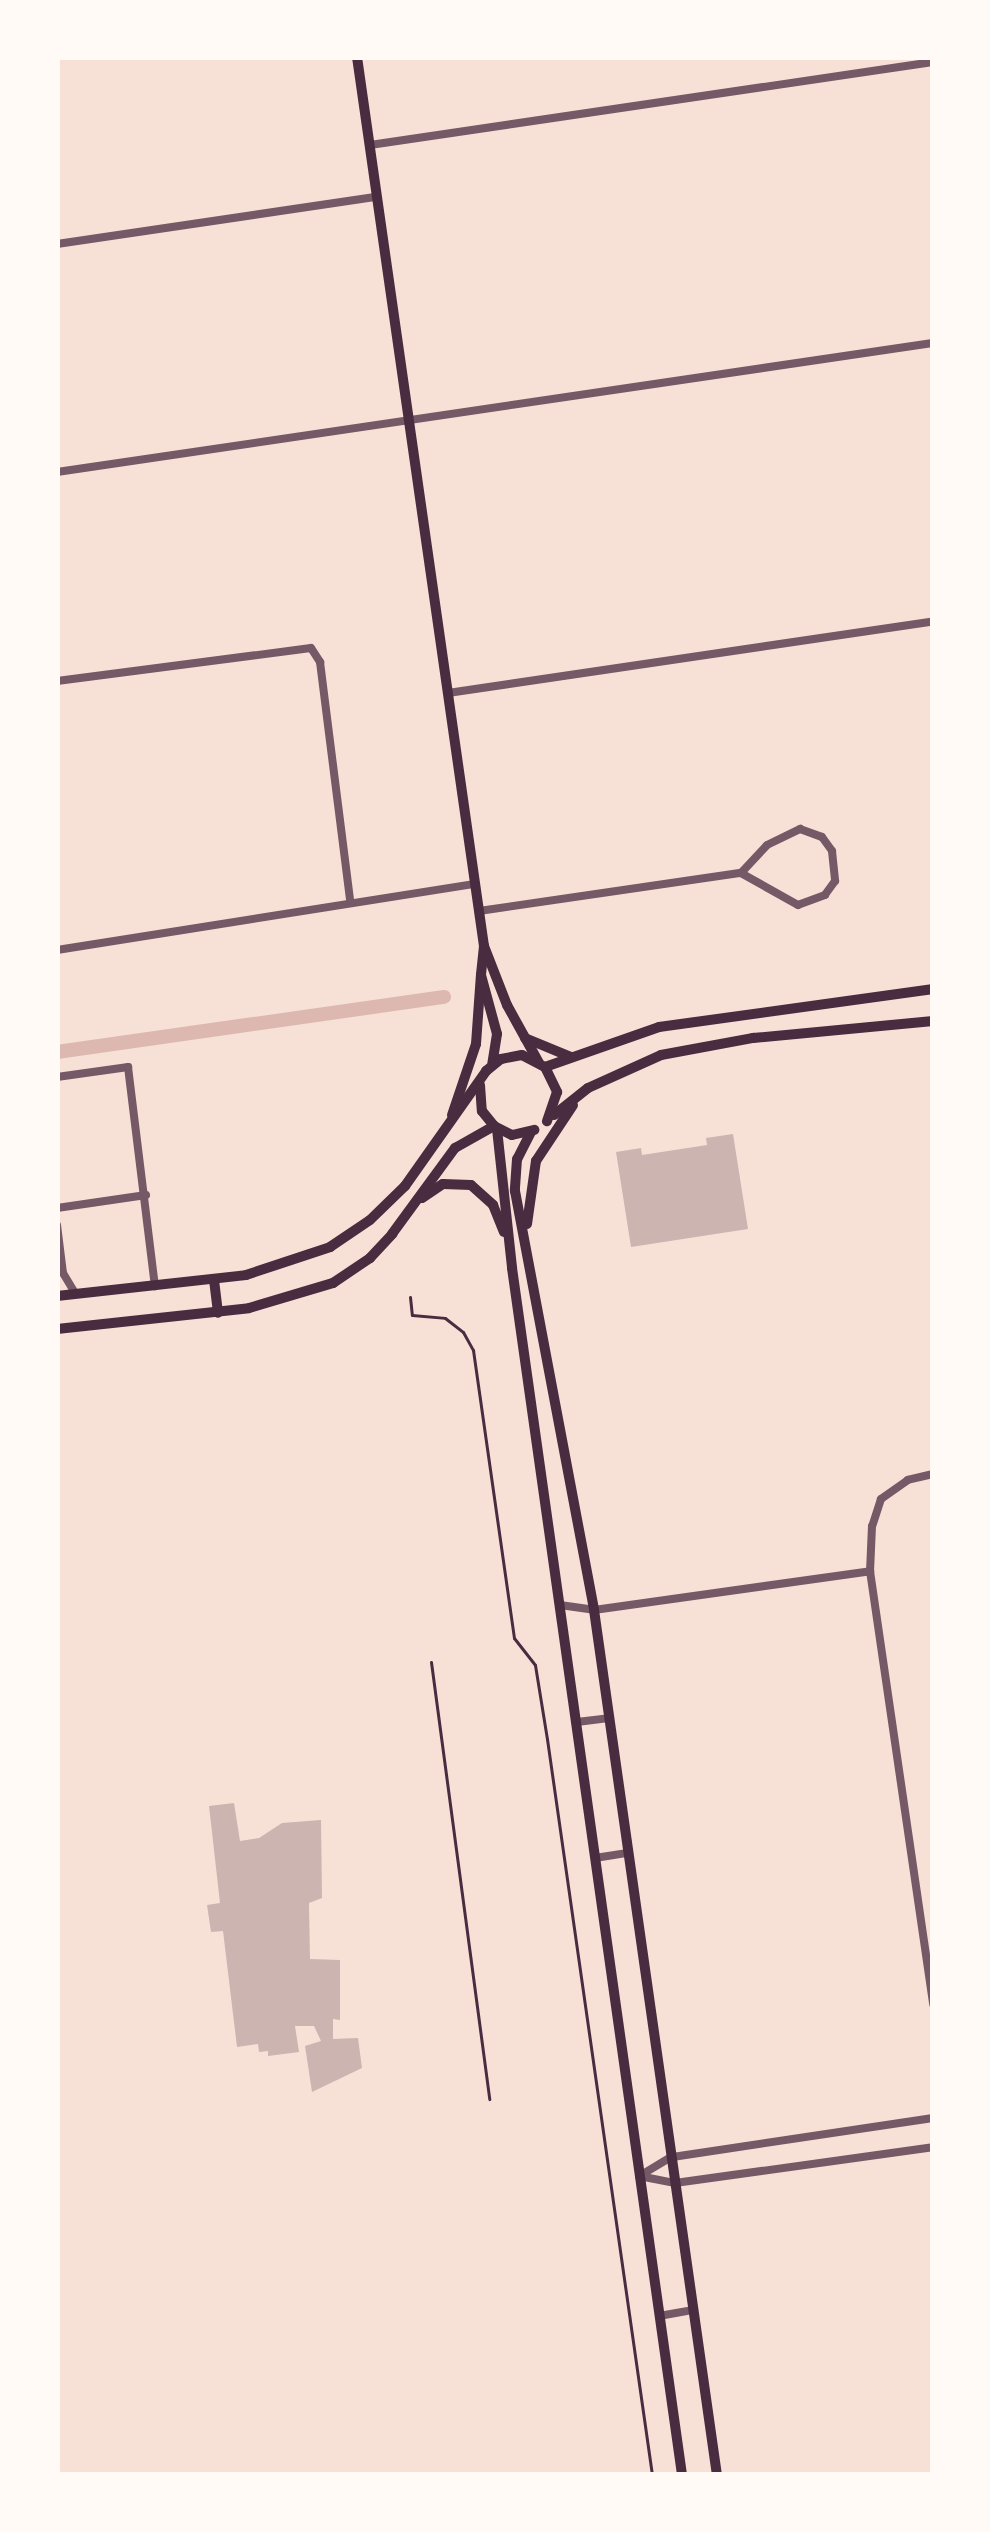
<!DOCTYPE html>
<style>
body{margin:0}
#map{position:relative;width:990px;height:2532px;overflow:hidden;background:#f7e1d7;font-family:Signika,sans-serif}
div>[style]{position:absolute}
.canal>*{height:14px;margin:-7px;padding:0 7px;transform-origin:7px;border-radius:7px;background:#dcb8b0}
.building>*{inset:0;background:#ccb4b1}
.path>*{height:3px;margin:-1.5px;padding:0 1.5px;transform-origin:1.5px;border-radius:1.5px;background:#4a2c40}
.minor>*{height:8px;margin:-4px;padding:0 4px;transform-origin:4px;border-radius:4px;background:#755966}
.secondary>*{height:10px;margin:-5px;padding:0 5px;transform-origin:5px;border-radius:5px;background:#4a2c40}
span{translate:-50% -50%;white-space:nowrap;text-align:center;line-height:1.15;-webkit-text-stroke:9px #fffaf5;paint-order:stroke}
.frame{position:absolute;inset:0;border:60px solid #fffaf5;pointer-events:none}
</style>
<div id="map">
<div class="canal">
<i style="left:57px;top:1052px;width:391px;rotate:-8.1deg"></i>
</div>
<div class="building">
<i style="clip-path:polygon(733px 1134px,748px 1229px,631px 1247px,616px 1152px,641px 1148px,642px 1155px,707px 1145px,706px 1138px)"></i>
<i style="clip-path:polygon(234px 1803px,240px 1841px,259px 1838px,282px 1823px,321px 1820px,322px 1898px,309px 1903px,310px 1959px,340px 1960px,340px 2020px,333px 2019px,333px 2039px,358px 2038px,362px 2068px,312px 2092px,305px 2046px,321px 2041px,314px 2026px,295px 2026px,299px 2052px,268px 2056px,268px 2051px,259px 2052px,258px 2044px,237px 2047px,223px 1931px,211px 1932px,207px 1905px,220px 1903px,209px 1806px)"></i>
</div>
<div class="path">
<i style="left:410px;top:1297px;width:18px;rotate:84deg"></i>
<i style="left:412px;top:1315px;width:33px;rotate:5deg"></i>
<i style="left:445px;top:1318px;width:23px;rotate:38deg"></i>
<i style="left:463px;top:1332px;width:21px;rotate:61deg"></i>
<i style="left:473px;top:1350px;width:291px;rotate:81.9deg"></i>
<i style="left:514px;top:1638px;width:34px;rotate:52deg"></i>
<i style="left:535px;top:1665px;width:75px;rotate:80.8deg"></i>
<i style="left:547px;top:1739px;width:743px;rotate:81.88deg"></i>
<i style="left:431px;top:1662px;width:441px;rotate:82.4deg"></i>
</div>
<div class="minor">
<i style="left:370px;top:145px;width:569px;rotate:-8.39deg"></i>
<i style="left:57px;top:244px;width:323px;rotate:-8.4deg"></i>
<i style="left:57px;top:472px;width:885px;rotate:-8.38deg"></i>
<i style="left:57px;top:681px;width:256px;rotate:-7.4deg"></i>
<i style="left:311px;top:648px;width:17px;rotate:57deg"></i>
<i style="left:320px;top:662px;width:240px;rotate:82.8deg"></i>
<i style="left:448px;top:693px;width:490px;rotate:-8.4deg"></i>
<i style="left:479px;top:911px;width:265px;rotate:-8.3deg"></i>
<i style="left:741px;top:873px;width:38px;rotate:-47deg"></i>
<i style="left:767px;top:845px;width:37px;rotate:-26deg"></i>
<i style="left:800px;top:829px;width:23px;rotate:20deg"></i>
<i style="left:822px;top:837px;width:17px;rotate:54deg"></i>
<i style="left:832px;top:851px;width:30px;rotate:84deg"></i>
<i style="left:835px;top:881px;width:17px;rotate:126deg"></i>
<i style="left:825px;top:895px;width:29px;rotate:160deg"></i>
<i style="left:798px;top:905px;width:65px;rotate:-150.7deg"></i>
<i style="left:57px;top:950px;width:423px;rotate:-9deg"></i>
<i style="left:57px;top:1077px;width:72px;rotate:-8deg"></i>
<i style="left:128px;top:1067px;width:221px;rotate:83deg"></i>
<i style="left:57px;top:1208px;width:90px;rotate:-8.3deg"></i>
<i style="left:57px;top:1225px;width:48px;rotate:82.9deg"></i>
<i style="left:63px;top:1273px;width:23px;rotate:59deg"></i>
<i style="left:933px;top:1474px;width:26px;rotate:167deg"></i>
<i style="left:908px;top:1480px;width:33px;rotate:145deg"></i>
<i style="left:881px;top:1499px;width:28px;rotate:108deg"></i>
<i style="left:872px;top:1526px;width:45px;rotate:92.5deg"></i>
<i style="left:870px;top:1571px;width:438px;rotate:81.7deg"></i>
<i style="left:560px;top:1605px;width:34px;rotate:8deg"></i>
<i style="left:594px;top:1610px;width:279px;rotate:-8deg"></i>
<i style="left:577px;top:1722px;width:32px;rotate:-7deg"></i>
<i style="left:595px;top:1858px;width:33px;rotate:-9deg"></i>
<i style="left:933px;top:2118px;width:265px;rotate:171.5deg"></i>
<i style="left:671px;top:2157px;width:37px;rotate:149deg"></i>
<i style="left:639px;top:2176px;width:37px;rotate:11deg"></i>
<i style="left:675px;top:2183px;width:260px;rotate:-7.9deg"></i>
<i style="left:659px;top:2316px;width:35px;rotate:-10deg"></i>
</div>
<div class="secondary">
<i style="left:357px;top:57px;width:898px;rotate:81.87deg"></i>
<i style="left:484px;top:946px;width:63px;rotate:68.7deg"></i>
<i style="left:507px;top:1005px;width:66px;rotate:61.1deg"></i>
<i style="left:484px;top:946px;width:29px;rotate:96deg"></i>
<i style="left:481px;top:975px;width:61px;rotate:74.8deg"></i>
<i style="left:497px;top:1034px;width:30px;rotate:99deg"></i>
<i style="left:525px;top:1038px;width:50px;rotate:22.4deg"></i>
<i style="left:545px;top:1067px;width:121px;rotate:-19.3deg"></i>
<i style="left:659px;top:1027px;width:277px;rotate:-7.9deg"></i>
<i style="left:480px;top:1085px;width:26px;rotate:86deg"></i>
<i style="left:482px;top:1111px;width:19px;rotate:51deg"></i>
<i style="left:494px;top:1126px;width:20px;rotate:27deg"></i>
<i style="left:512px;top:1135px;width:23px;rotate:-13deg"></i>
<i style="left:452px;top:1115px;width:75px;rotate:-71.3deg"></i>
<i style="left:476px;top:1044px;width:69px;rotate:-85.9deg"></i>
<i style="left:554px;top:1115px;width:43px;rotate:-38.5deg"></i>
<i style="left:588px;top:1088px;width:80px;rotate:-24.3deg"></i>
<i style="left:661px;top:1055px;width:94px;rotate:-10.5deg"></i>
<i style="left:753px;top:1038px;width:181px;rotate:-5.4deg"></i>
<i style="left:497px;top:1129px;width:140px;rotate:83.8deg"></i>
<i style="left:512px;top:1268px;width:1219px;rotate:81.98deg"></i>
<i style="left:531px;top:1132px;width:30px;rotate:117deg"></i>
<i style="left:517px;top:1159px;width:32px;rotate:94deg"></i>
<i style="left:515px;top:1191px;width:426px;rotate:79.3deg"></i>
<i style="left:594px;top:1610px;width:874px;rotate:81.91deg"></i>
<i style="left:422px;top:1198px;width:25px;rotate:-34deg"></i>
<i style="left:443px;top:1184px;width:28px;rotate:2deg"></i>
<i style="left:471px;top:1185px;width:30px;rotate:42deg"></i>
<i style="left:493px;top:1205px;width:29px;rotate:68deg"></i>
<i style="left:527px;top:1224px;width:64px;rotate:-81.9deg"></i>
<i style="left:536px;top:1161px;width:67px;rotate:-56.5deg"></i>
<i style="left:214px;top:1280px;width:33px;rotate:83deg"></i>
<i style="left:57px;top:1296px;width:190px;rotate:-6.3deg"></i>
<i style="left:246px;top:1275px;width:89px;rotate:-18.4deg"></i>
<i style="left:330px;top:1247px;width:48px;rotate:-34deg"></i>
<i style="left:370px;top:1220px;width:49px;rotate:-44.2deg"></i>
<i style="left:405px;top:1186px;width:141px;rotate:-54.8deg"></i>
<i style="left:486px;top:1071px;width:19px;rotate:-39deg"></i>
<i style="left:501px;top:1059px;width:21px;rotate:-11deg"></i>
<i style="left:522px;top:1055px;width:26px;rotate:28deg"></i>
<i style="left:545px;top:1067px;width:28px;rotate:64deg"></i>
<i style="left:557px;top:1092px;width:31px;rotate:109deg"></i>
<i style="left:57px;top:1329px;width:193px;rotate:-6.2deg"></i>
<i style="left:249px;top:1308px;width:88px;rotate:-16.6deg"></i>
<i style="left:333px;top:1283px;width:45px;rotate:-34deg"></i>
<i style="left:370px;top:1258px;width:33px;rotate:-47deg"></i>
<i style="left:392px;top:1234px;width:107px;rotate:-53.8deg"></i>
<i style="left:455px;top:1148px;width:45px;rotate:-29.4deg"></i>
</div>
<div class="frame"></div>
</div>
